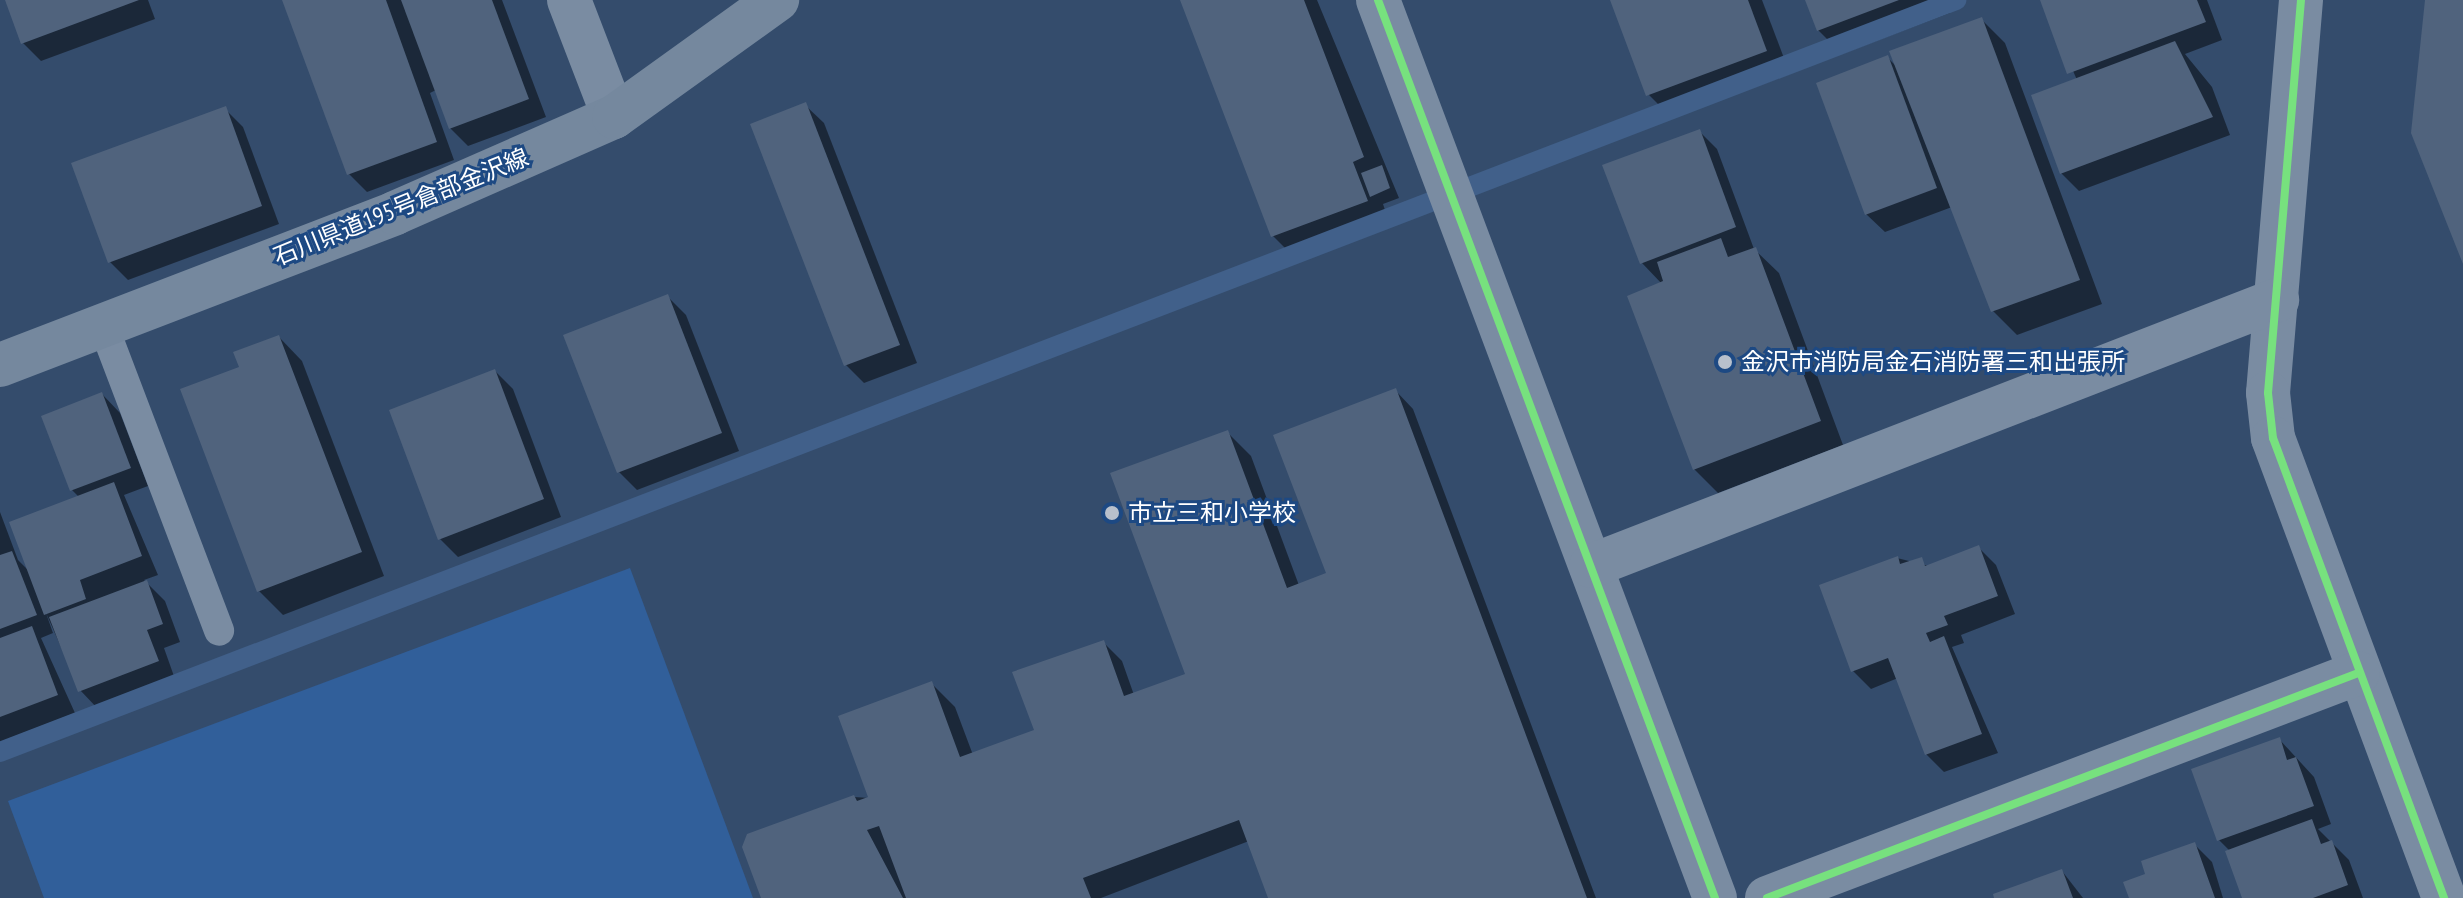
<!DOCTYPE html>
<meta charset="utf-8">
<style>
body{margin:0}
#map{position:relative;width:2463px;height:898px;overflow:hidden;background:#344c6c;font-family:"PT Sans Narrow","Noto Sans JP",sans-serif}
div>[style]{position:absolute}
.green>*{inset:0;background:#315f9a}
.shadow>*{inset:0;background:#0007}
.stream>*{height:20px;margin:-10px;padding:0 10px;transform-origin:10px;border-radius:10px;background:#41608a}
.building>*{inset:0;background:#50637d}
.service>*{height:30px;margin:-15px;padding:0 15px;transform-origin:15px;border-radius:15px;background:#7a8ca2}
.minor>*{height:44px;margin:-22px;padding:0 22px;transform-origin:22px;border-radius:22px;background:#7a8ca2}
.secondary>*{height:44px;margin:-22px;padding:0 22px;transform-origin:22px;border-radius:22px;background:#75889e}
.cycleway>*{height:8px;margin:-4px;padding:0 4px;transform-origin:4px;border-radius:4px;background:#77e17e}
.dots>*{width:22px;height:22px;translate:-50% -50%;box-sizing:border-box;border:4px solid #1d4983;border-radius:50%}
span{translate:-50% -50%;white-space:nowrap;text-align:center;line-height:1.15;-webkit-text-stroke:6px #1d4983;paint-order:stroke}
.street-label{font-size:24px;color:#fff}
.poi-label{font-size:24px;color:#fff}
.left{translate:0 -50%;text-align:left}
</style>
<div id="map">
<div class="green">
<i style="clip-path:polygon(630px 568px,753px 898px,44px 898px,8px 801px)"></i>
</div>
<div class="shadow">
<i style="clip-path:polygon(7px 0,148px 0,155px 19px,41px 61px,23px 43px)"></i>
<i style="clip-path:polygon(284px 0,502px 0,546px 117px,468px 146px,450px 128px,436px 90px,430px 93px,454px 160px,367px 192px,349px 174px)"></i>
<i style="clip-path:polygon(1182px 0,1317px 0,1399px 198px,1383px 204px,1390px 225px,1297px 260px,1273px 236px)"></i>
<i style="clip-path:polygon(1612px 0,1762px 0,1790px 74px,1672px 118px,1648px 94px)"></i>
<i style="clip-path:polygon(1807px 0,1945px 0,1950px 13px,1842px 54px,1818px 30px)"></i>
<i style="clip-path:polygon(2042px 0,2207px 0,2222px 40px,2185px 54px,2212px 87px,2230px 135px,2079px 191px,2061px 173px,2077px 80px)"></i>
<i style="clip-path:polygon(1981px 19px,2005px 43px,2102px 304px,2017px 335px,1993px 311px,1952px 207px,1885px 232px,1866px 214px,1887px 57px,1898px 68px)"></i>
<i style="clip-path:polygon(805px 105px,824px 123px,917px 363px,864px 383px,846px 365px)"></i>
<i style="clip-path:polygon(225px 109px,243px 127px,279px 224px,128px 280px,110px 262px)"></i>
<i style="clip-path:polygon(1699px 131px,1717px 149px,1754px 249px,1779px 273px,1843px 445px,1718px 493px,1694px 469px,1662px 284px,1642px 263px)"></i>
<i style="clip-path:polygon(668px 297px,686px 315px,739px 451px,637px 490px,619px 472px)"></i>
<i style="clip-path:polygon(279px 337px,302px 361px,384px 576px,283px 615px,259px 591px,241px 368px)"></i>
<i style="clip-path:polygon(495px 371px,513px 389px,561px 517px,458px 557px,440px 539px)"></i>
<i style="clip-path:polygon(1395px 390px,1413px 409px,1596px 898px,1270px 898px,1249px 841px,1101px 898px,763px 898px,854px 797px,870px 798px,931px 683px,955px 707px,973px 755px,1037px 731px,1104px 643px,1122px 661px,1134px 695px,1188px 675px,1227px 432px,1251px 456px,1300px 588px,1329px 574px)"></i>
<i style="clip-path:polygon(102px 394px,120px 413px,148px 486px,124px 495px,158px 575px,144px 580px,165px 601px,180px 642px,164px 648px,175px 679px,98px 709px,80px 690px,46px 613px,53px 633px,41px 638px,75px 713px,0 742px,0 512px,18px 560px,31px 573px,79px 497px,72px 490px)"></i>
<i style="clip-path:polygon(1978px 547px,1996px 565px,2015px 614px,1961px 635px,1964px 643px,1952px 647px,1998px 753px,1944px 772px,1926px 754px,1898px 678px,1871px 689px,1853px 671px,1897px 558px,1929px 566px)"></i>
<i style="clip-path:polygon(2279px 739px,2314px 777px,2331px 824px,2318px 829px,2349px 860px,2363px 898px,2245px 898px,2230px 851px,2219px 840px)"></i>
<i style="clip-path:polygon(2194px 844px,2212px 862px,2223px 898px,2131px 898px,2148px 875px)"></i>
<i style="clip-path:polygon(2062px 871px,2083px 898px,1997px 898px)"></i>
</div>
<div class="stream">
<i style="left:0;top:752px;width:2096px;rotate:-21.03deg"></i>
</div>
<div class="building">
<i style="clip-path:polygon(5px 0,139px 0,21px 44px)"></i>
<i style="clip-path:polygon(282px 0,386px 0,437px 142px,347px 175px)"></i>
<i style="clip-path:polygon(401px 0,492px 0,529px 99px,449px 129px)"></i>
<i style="clip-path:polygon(1180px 0,1304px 0,1364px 157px,1353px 162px,1368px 201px,1271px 237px)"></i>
<i style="clip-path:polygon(1610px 0,1748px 0,1767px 51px,1646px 96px)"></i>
<i style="clip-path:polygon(1805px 0,1899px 0,1817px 31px)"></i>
<i style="clip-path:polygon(2040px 0,2197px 0,2206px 22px,2067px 74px)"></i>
<i style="clip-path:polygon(2425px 0,2463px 0,2463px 264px,2411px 133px)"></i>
<i style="clip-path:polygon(1982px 17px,2080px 280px,1991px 312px,1889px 51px)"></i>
<i style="clip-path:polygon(2175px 41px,2213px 117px,2060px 174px,2031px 95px)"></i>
<i style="clip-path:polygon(1888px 55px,1937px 188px,1865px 215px,1816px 83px)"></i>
<i style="clip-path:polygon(806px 102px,900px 345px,844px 366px,750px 124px)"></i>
<i style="clip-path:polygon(226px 106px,262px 206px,108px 263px,71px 163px)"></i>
<i style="clip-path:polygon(1700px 129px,1736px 227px,1640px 264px,1602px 165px)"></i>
<i style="clip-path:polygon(1382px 165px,1390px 188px,1370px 197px,1361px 173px)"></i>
<i style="clip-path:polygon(1721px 238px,1728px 257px,1756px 247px,1821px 421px,1693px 470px,1627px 296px,1663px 281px,1657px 262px)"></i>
<i style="clip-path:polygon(668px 294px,722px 433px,617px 473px,563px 335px)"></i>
<i style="clip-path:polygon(279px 335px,362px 552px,257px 592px,180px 389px,239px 367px,233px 352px)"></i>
<i style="clip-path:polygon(495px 369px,544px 499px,438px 540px,389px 410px)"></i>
<i style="clip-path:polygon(1396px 388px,1587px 898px,1268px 898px,1239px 820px,1083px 878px,1091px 898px,906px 898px,879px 826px,867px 830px,903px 898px,761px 898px,742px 847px,747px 834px,854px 795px,857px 801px,868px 797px,838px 716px,932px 681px,960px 757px,1034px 730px,1012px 672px,1104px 640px,1124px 696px,1185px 674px,1110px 473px,1228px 430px,1287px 588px,1326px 573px,1273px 435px)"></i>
<i style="clip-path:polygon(102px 392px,131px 468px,70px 491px,41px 416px)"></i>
<i style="clip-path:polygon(114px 482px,142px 556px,80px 580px,86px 599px,44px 615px,9px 522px)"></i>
<i style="clip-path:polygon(1979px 545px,1998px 596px,1944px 616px,1948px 625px,1926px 633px,1930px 642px,1944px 636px,1982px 734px,1925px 755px,1888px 658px,1851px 672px,1819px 585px,1898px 556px,1900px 564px,1922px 557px,1925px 566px)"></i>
<i style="clip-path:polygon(12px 551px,37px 615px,0 629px,0 555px)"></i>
<i style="clip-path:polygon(147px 580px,163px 624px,147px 630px,159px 661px,78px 692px,49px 617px)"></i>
<i style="clip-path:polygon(32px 626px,58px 695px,0 717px,0 638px)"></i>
<i style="clip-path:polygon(2280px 737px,2287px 760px,2296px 757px,2314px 806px,2217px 841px,2191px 769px)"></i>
<i style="clip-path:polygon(2312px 819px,2321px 844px,2332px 840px,2348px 885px,2313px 898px,2242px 898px,2225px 851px)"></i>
<i style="clip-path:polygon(2195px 842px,2215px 898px,2129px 898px,2123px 882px,2145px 874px,2141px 861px)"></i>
<i style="clip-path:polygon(2062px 869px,2073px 898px,1994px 898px,1993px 894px)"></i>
</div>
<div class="service">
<i style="left:103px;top:325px;width:327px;rotate:69.2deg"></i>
</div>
<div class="minor">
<i style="left:569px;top:0;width:125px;rotate:69deg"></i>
<i style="left:1378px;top:0;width:959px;rotate:69.43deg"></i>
<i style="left:2301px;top:0;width:394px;rotate:94.8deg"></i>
<i style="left:2268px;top:393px;width:45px;rotate:83.7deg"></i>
<i style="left:2273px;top:438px;width:491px;rotate:69.6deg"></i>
<i style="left:1591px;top:566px;width:736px;rotate:-21.19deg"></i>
<i style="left:1767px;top:898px;width:632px;rotate:-20.84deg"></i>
</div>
<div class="secondary">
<i style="left:0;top:365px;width:423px;rotate:-21deg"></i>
<i style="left:395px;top:213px;width:239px;rotate:-23.7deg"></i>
<i style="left:614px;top:117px;width:201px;rotate:-35.7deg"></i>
</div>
<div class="cycleway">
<i style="left:1378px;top:0;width:959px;rotate:69.43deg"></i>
<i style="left:2301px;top:0;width:394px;rotate:94.8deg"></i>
<i style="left:2268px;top:393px;width:45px;rotate:83.7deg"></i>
<i style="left:2273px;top:438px;width:491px;rotate:69.6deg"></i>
<i style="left:1767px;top:898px;width:632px;rotate:-20.84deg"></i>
</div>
<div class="dots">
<i style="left:1725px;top:362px;background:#b8c0cc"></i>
<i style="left:1112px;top:513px;background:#b8c0cc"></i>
</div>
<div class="street-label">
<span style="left:401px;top:207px;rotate:-22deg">石川県道195号倉部金沢線</span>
</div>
<div class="poi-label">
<span class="left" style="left:1741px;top:362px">金沢市消防局金石消防署三和出張所</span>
<span class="left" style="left:1128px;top:513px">市立三和小学校</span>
</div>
</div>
